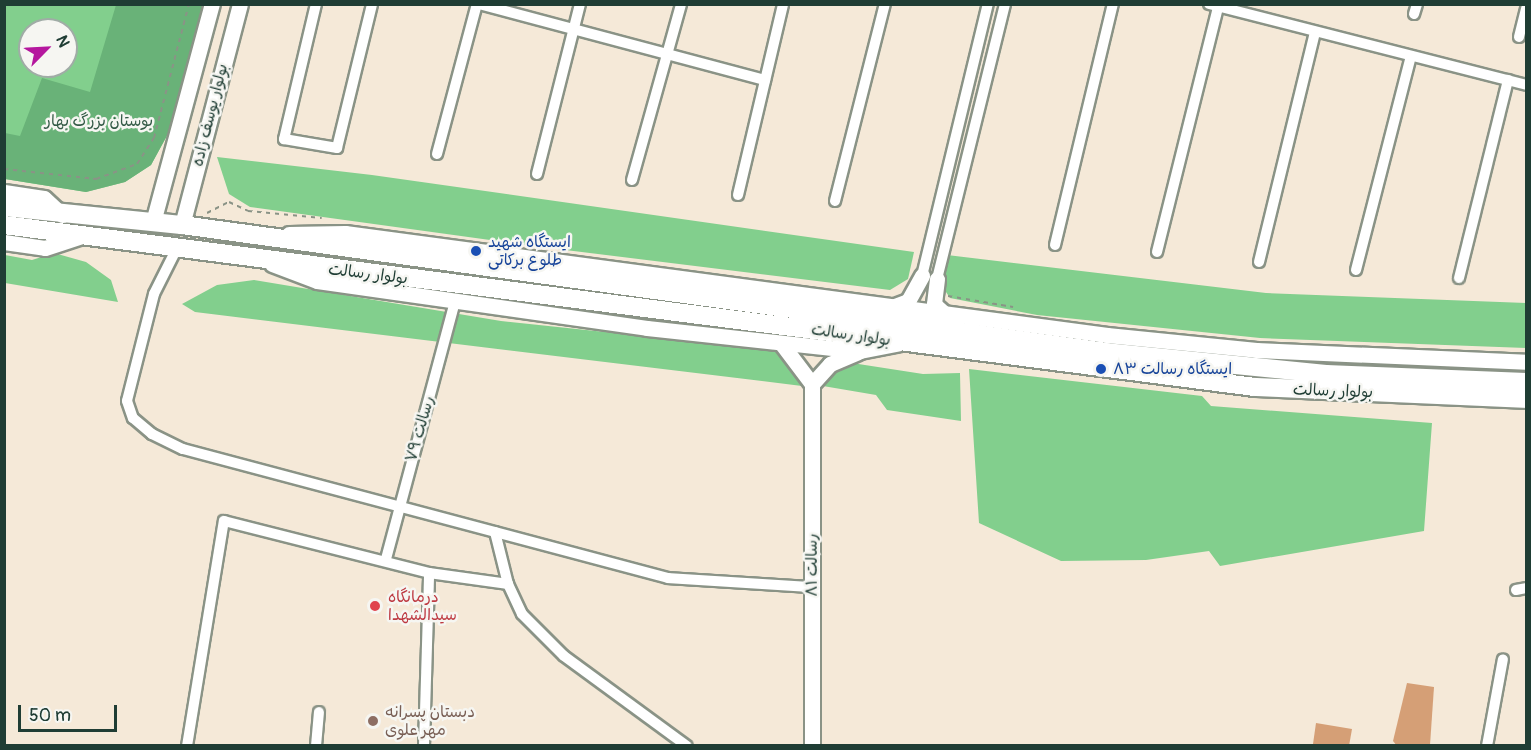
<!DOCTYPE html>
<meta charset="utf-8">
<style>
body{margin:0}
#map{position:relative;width:1531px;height:750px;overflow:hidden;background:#f5e9d8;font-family:Pangolin,"Playpen Sans Arabic",sans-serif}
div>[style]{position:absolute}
.green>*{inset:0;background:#82cf8d}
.forest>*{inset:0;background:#69b278}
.building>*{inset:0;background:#d59f76}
.path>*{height:2px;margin-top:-1px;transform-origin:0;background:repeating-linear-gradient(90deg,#8a9386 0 4.5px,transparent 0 9px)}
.roads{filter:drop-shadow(2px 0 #8a9386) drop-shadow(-2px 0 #8a9386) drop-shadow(0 2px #8a9386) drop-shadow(0 -2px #8a9386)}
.street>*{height:10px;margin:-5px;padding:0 5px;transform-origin:5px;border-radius:5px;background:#fff}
.secondary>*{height:15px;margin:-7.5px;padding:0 7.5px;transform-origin:7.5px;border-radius:7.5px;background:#fff}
.primary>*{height:18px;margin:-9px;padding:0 9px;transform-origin:9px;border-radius:9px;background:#fff}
.dots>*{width:16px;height:16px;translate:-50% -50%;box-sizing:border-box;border:3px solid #f6f6f2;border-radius:50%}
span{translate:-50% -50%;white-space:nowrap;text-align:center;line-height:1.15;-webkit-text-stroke:5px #f6f6f2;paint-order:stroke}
.street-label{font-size:16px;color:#1f3d34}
.park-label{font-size:16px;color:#335a46}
.transit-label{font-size:16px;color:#164399}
.left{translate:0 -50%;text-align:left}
.health-label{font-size:16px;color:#be3a42}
.education-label{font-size:16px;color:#785e54}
.frame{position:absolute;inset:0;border:6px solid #1f3d34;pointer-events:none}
.north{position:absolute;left:18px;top:18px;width:60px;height:60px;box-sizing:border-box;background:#f6f6f2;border:2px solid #a0aca6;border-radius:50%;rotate:66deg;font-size:16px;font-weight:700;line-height:24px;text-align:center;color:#1f3d34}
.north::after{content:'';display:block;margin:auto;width:21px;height:27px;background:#b5179e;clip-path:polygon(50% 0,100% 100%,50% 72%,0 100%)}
.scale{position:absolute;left:18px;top:705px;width:99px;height:27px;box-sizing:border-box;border:3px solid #1f3d34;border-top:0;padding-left:8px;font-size:18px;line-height:21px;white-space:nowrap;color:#1f3d34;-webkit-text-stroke:4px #f6f6f2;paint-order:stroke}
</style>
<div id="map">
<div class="green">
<i style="clip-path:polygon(evenodd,4px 5px,203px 5px,169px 132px,151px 165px,125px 182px,86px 192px,5px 179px,4px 5px,30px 30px,66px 30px,66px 66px,30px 66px,30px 30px)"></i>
<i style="clip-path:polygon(217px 157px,372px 175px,914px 252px,908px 279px,890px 290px,533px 246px,250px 207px,229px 194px)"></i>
<i style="clip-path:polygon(54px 253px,86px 262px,111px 280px,118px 302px,5px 283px,5px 255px,32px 260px)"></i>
<i style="clip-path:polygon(947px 255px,1266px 293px,1526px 303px,1526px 348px,1260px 338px,1037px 315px,950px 298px,942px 286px)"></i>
<i style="clip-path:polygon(254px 280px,501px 321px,776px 350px,793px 365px,802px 386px,195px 312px,182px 304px,217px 285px)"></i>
<i style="clip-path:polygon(852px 363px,923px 374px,960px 373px,961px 421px,887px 410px,876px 395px,823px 386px,833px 371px)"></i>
<i style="clip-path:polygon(969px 369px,1202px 396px,1211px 406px,1432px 423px,1424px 531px,1220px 566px,1209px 551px,1146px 560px,1061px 561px,979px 523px)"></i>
</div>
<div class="forest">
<i style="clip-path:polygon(116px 5px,203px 5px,169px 132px,151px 165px,125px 182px,86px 192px,5px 179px,5px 133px,20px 136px,42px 78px,90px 92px)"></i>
</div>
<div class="building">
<i style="clip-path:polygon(1407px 683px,1434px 687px,1430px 745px,1397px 746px,1393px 741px)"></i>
<i style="clip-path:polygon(1316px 723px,1352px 729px,1349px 746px,1313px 744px)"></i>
</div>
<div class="path">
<i style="left:4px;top:169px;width:93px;rotate:6.2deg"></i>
<i style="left:96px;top:179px;width:44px;rotate:-20.1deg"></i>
<i style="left:137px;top:164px;width:31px;rotate:-57deg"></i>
<i style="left:154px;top:138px;width:138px;rotate:-75.4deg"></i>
<i style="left:207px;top:213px;width:25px;rotate:-27deg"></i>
<i style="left:229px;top:202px;width:21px;rotate:25deg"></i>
<i style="left:248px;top:211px;width:74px;rotate:5.4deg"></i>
<i style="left:948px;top:296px;width:66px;rotate:9.6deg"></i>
</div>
<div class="roads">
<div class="street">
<i style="left:316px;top:4px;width:139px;rotate:103.3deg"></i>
<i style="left:284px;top:139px;width:54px;rotate:9.6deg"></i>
<i style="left:337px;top:148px;width:148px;rotate:-76.3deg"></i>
<i style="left:479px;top:4px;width:296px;rotate:14.9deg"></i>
<i style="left:1209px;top:4px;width:327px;rotate:14.3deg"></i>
<i style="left:1414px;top:14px;width:10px;rotate:-73deg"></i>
<i style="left:1519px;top:37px;width:30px;rotate:-76deg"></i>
<i style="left:437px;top:154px;width:155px;rotate:-75.1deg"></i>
<i style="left:537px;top:174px;width:175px;rotate:-75.8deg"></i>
<i style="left:632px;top:180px;width:183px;rotate:-74.4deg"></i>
<i style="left:738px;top:195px;width:196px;rotate:-76.7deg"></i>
<i style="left:835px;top:201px;width:203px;rotate:-75.8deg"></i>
<i style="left:1055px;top:245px;width:248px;rotate:-76.5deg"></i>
<i style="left:177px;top:248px;width:51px;rotate:116.6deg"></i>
<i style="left:154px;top:294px;width:110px;rotate:104.2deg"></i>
<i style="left:127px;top:401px;width:18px;rotate:71deg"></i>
<i style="left:133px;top:418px;width:25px;rotate:40deg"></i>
<i style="left:152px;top:434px;width:34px;rotate:26deg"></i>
<i style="left:183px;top:449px;width:502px;rotate:14.89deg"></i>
<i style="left:668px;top:578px;width:145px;rotate:3.6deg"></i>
<i style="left:1157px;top:252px;width:252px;rotate:-76deg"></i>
<i style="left:1259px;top:262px;width:237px;rotate:-76.3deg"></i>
<i style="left:1356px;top:270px;width:221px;rotate:-75.6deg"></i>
<i style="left:922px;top:276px;width:280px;rotate:-76.4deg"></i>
<i style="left:1459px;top:278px;width:204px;rotate:-76.1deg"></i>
<i style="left:937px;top:279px;width:283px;rotate:-76.1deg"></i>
<i style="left:495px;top:532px;width:54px;rotate:76deg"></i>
<i style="left:508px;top:584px;width:33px;rotate:65deg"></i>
<i style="left:522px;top:614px;width:59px;rotate:45deg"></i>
<i style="left:564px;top:656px;width:152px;rotate:36.2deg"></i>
<i style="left:386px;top:559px;width:267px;rotate:-75deg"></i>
<i style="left:1516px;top:590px;width:10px;rotate:-11deg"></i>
<i style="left:187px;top:746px;width:228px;rotate:-80.7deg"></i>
<i style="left:224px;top:521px;width:211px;rotate:14.2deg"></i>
<i style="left:429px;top:573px;width:80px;rotate:7.9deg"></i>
<i style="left:316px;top:746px;width:34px;rotate:-85deg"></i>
<i style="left:424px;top:746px;width:173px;rotate:-88.3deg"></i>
<i style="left:1487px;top:746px;width:88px;rotate:-79.6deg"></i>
</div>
<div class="secondary">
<i style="left:4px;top:192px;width:40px;rotate:8.5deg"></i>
<i style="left:44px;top:198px;width:25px;rotate:43deg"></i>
<i style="left:153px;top:222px;width:226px;rotate:-74.9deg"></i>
<i style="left:182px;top:225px;width:228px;rotate:-75.3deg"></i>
<i style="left:289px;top:234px;width:56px;rotate:-1deg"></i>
<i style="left:345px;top:233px;width:769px;rotate:7.62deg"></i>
<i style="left:1107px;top:335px;width:150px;rotate:5.7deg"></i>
<i style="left:1256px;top:350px;width:270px;rotate:2.5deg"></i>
<i style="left:4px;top:242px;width:41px;rotate:8.3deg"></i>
<i style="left:45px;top:248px;width:40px;rotate:-18deg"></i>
<i style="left:272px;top:264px;width:48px;rotate:20.7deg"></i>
<i style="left:317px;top:281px;width:333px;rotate:8.1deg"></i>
<i style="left:647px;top:328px;width:214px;rotate:6.2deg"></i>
<i style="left:860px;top:351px;width:38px;rotate:-11deg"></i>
<i style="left:937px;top:279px;width:25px;rotate:97deg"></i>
<i style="left:934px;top:304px;width:13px;rotate:42deg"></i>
<i style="left:892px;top:307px;width:17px;rotate:-21deg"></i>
<i style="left:908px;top:301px;width:29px;rotate:-61deg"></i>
<i style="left:781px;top:343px;width:51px;rotate:52.9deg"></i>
<i style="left:812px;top:384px;width:27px;rotate:-48deg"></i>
<i style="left:830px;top:364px;width:30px;rotate:-23deg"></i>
<i style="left:812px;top:746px;width:362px;rotate:-90deg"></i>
</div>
<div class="primary">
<i style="left:4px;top:207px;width:179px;rotate:5.8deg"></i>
<i style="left:182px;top:225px;width:932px;rotate:7.83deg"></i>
<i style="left:1105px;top:352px;width:222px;rotate:5.7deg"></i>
<i style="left:1326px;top:374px;width:200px;rotate:2.3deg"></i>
<i style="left:4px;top:225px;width:1260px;rotate:7.38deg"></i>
<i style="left:1254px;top:387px;width:272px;rotate:2.5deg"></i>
</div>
</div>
<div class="dots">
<i style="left:476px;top:251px;background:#1a4fb4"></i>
<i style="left:1101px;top:369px;background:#1a4fb4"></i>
<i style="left:375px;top:606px;background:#e0444e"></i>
<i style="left:373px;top:721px;background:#8d6e63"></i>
</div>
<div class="street-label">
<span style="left:210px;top:115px;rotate:-76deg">بولوار یوسف زاده</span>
<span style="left:368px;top:274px;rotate:7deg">بولوار رسالت</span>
<span style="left:851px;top:335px;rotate:8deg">بولوار رسالت</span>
<span style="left:1333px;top:391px;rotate:2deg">بولوار رسالت</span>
<span style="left:420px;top:429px;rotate:-74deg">رسالت ۷۹</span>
<span style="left:812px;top:565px;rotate:-90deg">رسالت ۸۱</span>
</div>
<div class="park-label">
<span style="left:99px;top:121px">بوستان بزرگ بهار</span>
</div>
<div class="transit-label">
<span class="left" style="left:488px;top:251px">ایستگاه شهید<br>طلوع برکاتی</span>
<span class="left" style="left:1113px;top:369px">ایستگاه رسالت ۸۳</span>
</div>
<div class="health-label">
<span class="left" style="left:388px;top:606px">درمانگاه<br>سیدالشهدا</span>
</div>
<div class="education-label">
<span class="left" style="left:385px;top:721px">دبستان پسرانه<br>مهر علوی</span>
</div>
<div class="frame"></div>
<div class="north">N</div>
<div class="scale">50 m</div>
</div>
